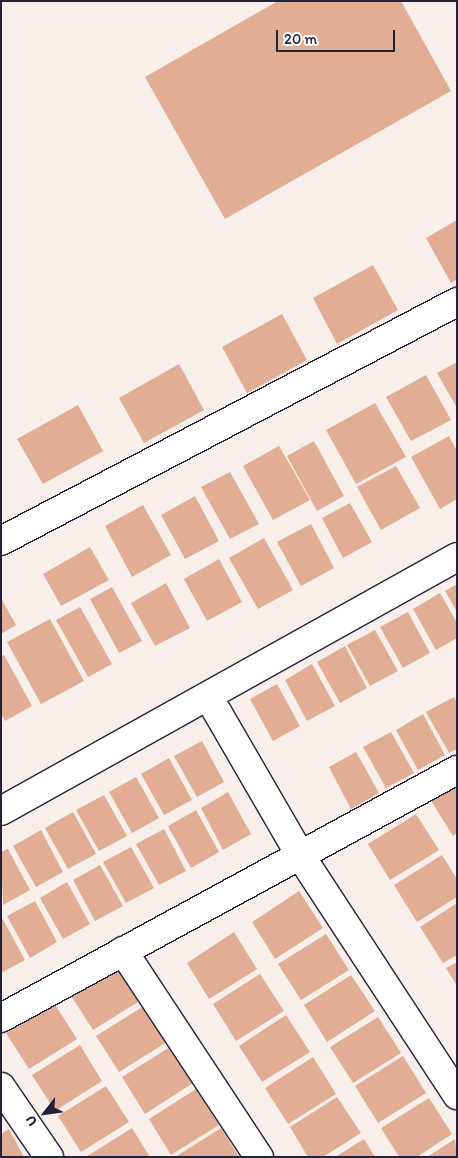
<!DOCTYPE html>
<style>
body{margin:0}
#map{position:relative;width:458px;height:1158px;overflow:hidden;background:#f9efea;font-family:Itim,sans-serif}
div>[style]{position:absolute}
.building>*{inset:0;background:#e1ad95}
.roads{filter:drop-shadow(1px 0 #22223b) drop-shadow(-1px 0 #22223b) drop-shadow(0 1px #22223b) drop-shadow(0 -1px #22223b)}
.minor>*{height:28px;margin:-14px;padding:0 14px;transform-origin:14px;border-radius:14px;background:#fff}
span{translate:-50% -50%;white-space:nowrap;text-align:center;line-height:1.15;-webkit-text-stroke:4.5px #fff;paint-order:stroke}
.frame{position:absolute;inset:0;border:2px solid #22223b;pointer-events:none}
.north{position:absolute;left:20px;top:1088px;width:50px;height:50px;-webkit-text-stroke:4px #fff;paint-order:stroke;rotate:240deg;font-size:14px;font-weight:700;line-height:20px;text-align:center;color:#22223b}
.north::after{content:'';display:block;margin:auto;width:18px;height:22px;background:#22223b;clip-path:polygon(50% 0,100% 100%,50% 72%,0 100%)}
.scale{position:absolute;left:276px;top:30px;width:119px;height:22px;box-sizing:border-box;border:2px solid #22223b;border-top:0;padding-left:6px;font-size:15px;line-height:18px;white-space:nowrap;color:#22223b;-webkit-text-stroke:4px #fff;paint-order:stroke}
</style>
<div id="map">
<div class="building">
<i style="clip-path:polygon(278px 1px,401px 1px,451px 91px,225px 219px,145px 77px)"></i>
<i style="clip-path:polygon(457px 220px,457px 279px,451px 283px,426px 238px)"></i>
<i style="clip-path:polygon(373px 265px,398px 310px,337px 344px,313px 298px)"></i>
<i style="clip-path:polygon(282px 314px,307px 360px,247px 393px,222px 347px)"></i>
<i style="clip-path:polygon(457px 362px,457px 408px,437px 373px)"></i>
<i style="clip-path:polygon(179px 364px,204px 410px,144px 443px,119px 398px)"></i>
<i style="clip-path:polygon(426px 375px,451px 420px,411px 441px,386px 397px)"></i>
<i style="clip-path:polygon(375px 403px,406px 457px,356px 484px,326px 430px)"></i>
<i style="clip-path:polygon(78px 405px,103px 451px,43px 484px,17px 439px)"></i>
<i style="clip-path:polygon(449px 436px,457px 451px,457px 499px,440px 509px,411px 457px)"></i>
<i style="clip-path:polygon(314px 441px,344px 496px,317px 511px,287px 456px)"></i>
<i style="clip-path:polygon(279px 446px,310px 500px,273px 520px,243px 466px)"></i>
<i style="clip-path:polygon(396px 466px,420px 508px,381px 530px,357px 487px)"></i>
<i style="clip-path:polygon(230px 472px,259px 524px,230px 539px,201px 487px)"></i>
<i style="clip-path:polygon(195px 496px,219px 541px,185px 559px,161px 515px)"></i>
<i style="clip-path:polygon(350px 503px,372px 542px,343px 558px,322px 518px)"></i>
<i style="clip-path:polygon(143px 505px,171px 555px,132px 577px,105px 526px)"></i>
<i style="clip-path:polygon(311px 524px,334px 568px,301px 586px,277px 542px)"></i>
<i style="clip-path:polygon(264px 538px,293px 590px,258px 609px,229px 558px)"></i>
<i style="clip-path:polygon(90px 547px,109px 580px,61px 606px,43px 574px)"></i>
<i style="clip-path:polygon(219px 559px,242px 602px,207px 621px,184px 579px)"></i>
<i style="clip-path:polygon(166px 583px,190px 628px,155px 646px,131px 603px)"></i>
<i style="clip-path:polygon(457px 584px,457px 612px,445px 591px)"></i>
<i style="clip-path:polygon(112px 587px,142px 641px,119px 653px,90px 599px)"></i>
<i style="clip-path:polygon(440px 593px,457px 623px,457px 638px,436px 650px,413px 609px)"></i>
<i style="clip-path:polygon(1px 598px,16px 625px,1px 634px)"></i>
<i style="clip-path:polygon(80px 607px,112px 664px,88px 677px,56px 620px)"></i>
<i style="clip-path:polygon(408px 612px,430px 653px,403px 668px,380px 627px)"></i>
<i style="clip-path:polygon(50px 619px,84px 681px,41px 704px,7px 642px)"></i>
<i style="clip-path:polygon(375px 630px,398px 671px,370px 686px,347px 645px)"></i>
<i style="clip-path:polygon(345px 646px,367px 688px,340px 703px,317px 662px)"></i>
<i style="clip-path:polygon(4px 655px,32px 706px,5px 721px,1px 714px,1px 656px)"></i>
<i style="clip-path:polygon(312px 664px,335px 706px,307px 721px,285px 680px)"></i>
<i style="clip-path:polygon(277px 684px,300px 726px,273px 741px,250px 699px)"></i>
<i style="clip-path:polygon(454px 697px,457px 702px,457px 749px,449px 753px,426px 712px)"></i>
<i style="clip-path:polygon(423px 714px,445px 755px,418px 770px,396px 730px)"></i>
<i style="clip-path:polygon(391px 732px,414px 773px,386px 788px,363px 747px)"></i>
<i style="clip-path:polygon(202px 741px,224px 782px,197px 797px,174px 756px)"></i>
<i style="clip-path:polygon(356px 752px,379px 793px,351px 809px,329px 767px)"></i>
<i style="clip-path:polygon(169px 758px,192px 800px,164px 815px,141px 774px)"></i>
<i style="clip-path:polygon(136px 777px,159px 818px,132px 833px,109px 792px)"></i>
<i style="clip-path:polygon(457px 783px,457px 833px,453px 836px,430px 799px)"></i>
<i style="clip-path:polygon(228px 792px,251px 834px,223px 850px,201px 808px)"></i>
<i style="clip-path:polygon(104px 795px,127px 836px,99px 851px,76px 810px)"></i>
<i style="clip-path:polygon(196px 810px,219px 852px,191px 868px,168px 826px)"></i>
<i style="clip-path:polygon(73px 812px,96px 854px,68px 869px,45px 828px)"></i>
<i style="clip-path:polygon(416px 814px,439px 850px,390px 880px,368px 844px)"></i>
<i style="clip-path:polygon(164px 829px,186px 871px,159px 885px,136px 844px)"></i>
<i style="clip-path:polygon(41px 830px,63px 872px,36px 887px,13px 846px)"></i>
<i style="clip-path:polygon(131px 847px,154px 888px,126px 903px,103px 862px)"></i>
<i style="clip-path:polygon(8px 849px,30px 890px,3px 905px,1px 852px)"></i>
<i style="clip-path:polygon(442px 855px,457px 879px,457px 897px,417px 922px,394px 885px)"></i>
<i style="clip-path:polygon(100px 865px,123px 906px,95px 921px,73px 880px)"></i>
<i style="clip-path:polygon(67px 882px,90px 924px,63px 939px,40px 898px)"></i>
<i style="clip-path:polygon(299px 891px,323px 928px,275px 959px,252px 922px)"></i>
<i style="clip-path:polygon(35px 901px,57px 942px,30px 958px,7px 916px)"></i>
<i style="clip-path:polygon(457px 903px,457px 955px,443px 963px,420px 927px)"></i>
<i style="clip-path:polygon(1px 916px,25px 960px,1px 973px)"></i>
<i style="clip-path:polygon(234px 932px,257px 969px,209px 999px,187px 963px)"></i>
<i style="clip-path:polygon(326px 934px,349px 970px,301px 1000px,278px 964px)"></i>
<i style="clip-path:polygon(457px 962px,457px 986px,446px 968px)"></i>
<i style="clip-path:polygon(118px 963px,141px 1000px,93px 1030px,70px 994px)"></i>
<i style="clip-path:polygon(260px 974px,284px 1011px,236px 1041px,213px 1004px)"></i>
<i style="clip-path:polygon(351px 975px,375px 1011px,327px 1042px,304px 1005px)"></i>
<i style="clip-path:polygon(54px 1003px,77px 1039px,29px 1069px,6px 1033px)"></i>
<i style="clip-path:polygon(144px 1006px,167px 1042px,119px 1072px,96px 1036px)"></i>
<i style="clip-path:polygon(286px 1015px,310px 1052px,262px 1082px,239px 1046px)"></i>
<i style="clip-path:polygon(378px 1017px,401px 1053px,353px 1083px,330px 1047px)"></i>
<i style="clip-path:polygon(80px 1045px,102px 1081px,55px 1111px,32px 1075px)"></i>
<i style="clip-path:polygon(170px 1047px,193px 1083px,145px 1114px,122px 1077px)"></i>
<i style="clip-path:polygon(403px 1056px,426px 1093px,378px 1123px,355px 1086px)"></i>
<i style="clip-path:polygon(313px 1057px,336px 1094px,288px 1124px,265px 1088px)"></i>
<i style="clip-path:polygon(106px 1086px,129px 1122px,81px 1152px,58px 1116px)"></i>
<i style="clip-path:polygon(196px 1089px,219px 1125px,171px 1155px,149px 1119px)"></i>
<i style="clip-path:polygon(337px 1097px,361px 1133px,323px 1157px,308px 1157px,290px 1127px)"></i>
<i style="clip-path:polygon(429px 1098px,452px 1134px,417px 1157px,399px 1157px,381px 1128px)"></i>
<i style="clip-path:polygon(132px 1128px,150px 1157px,86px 1157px)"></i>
<i style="clip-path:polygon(221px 1128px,239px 1157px,175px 1157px)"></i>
<i style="clip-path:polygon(9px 1129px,24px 1157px,1px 1157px,1px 1134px)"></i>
<i style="clip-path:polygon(364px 1139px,375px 1157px,335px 1157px)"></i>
<i style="clip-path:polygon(455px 1139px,457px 1157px,427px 1157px)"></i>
</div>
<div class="roads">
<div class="minor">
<i style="left:1px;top:541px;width:515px;rotate:-27.66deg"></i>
<i style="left:208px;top:696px;width:184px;rotate:59.9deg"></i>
<i style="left:300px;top:855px;width:287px;rotate:56.8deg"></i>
<i style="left:1px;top:811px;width:522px;rotate:-29.12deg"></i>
<i style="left:123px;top:951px;width:247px;rotate:56.6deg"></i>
<i style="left:1px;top:1018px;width:519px;rotate:-28.54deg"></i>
<i style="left:1px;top:1087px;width:85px;rotate:55.6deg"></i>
</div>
</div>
<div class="frame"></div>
<div class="north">U</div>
<div class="scale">20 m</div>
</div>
